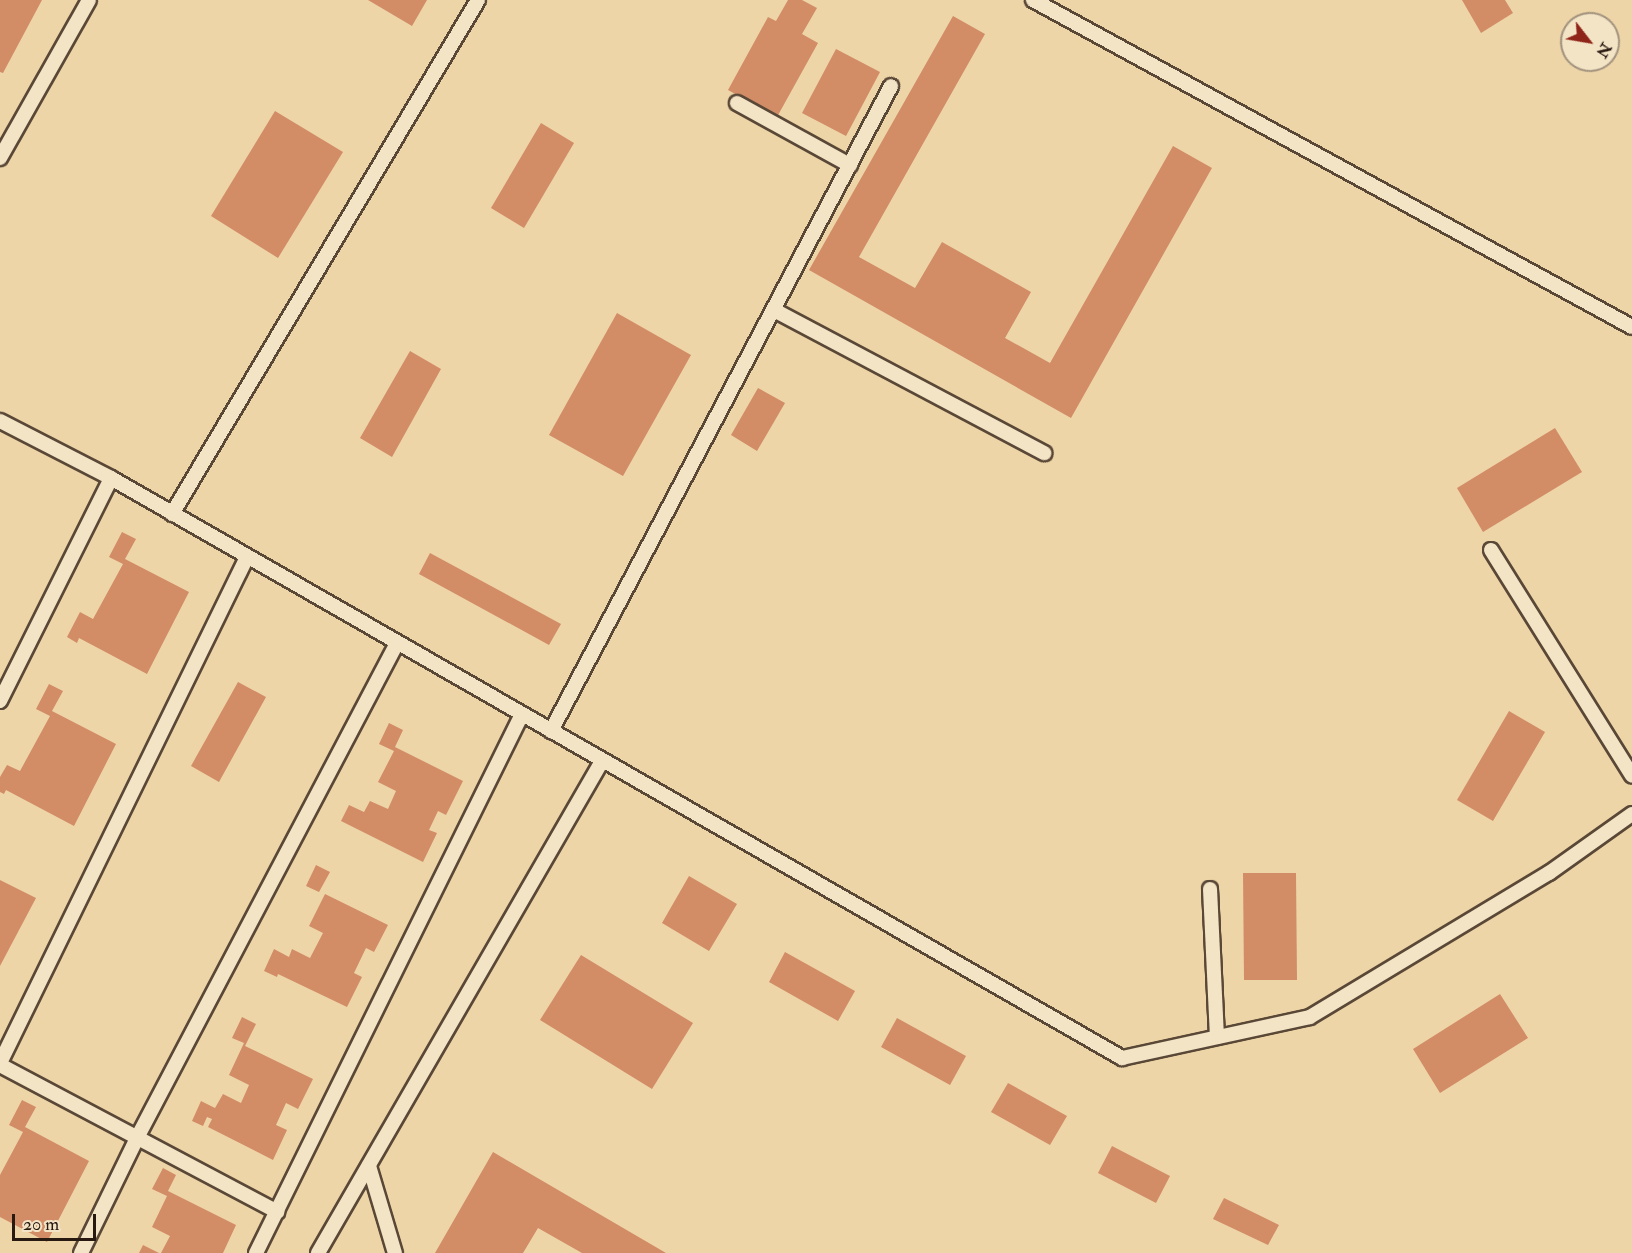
<!DOCTYPE html>
<style>
body{margin:0}
#map{position:relative;width:1632px;height:1253px;overflow:hidden;background:#eed5a8;font-family:"IM FELL Double Pica",serif}
div>[style]{position:absolute}
.building>*{inset:0;background:#d28c66}
.roads{filter:drop-shadow(2px 0 #5a4837) drop-shadow(-2px 0 #5a4837) drop-shadow(0 2px #5a4837) drop-shadow(0 -2px #5a4837)}
.service>*{height:14px;margin:-7px;padding:0 7px;transform-origin:7px;border-radius:7px;background:#f4e4c6}
span{translate:-50% -50%;white-space:nowrap;text-align:center;line-height:1.15;-webkit-text-stroke:4.5px #f4e4c6;paint-order:stroke}
.north{position:absolute;left:1560px;top:12px;width:60px;height:60px;box-sizing:border-box;background:#f4e4c6;border:2px solid #a2937e;border-radius:50%;rotate:121deg;font-size:16px;font-weight:700;line-height:24px;text-align:center;color:#281911}
.north::after{content:'';display:block;margin:auto;width:21px;height:27px;background:#8f2418;clip-path:polygon(50% 0,100% 100%,50% 72%,0 100%)}
.scale{position:absolute;left:12px;top:1214px;width:84px;height:27px;box-sizing:border-box;border:3px solid #281911;border-top:0;padding-left:8px;font-size:18px;line-height:21px;white-space:nowrap;color:#281911;-webkit-text-stroke:4px #f4e4c6;paint-order:stroke}
</style>
<div id="map">
<div class="building">
<i style="clip-path:polygon(0 0,42px 0,3px 73px,0 72px)"></i>
<i style="clip-path:polygon(368px 0,427px 0,412px 26px)"></i>
<i style="clip-path:polygon(788px 0,802px 0,817px 8px,802px 34px,818px 43px,777px 117px,728px 90px,768px 17px,776px 21px)"></i>
<i style="clip-path:polygon(1462px 0,1505px 0,1513px 13px,1481px 33px)"></i>
<i style="clip-path:polygon(953px 16px,985px 34px,859px 257px,915px 288px,942px 242px,1031px 292px,1005px 338px,1050px 363px,1173px 146px,1212px 168px,1071px 418px,809px 270px)"></i>
<i style="clip-path:polygon(836px 49px,880px 72px,846px 136px,802px 113px)"></i>
<i style="clip-path:polygon(275px 111px,343px 152px,278px 258px,211px 216px)"></i>
<i style="clip-path:polygon(541px 123px,574px 143px,524px 228px,491px 208px)"></i>
<i style="clip-path:polygon(617px 313px,691px 355px,623px 476px,549px 435px)"></i>
<i style="clip-path:polygon(410px 351px,441px 369px,392px 457px,360px 438px)"></i>
<i style="clip-path:polygon(758px 388px,785px 403px,757px 451px,731px 435px)"></i>
<i style="clip-path:polygon(1555px 428px,1582px 472px,1483px 532px,1457px 488px)"></i>
<i style="clip-path:polygon(122px 532px,136px 539px,125px 559px,189px 592px,147px 674px,79px 638px,77px 643px,67px 637px,80px 612px,93px 619px,123px 564px,109px 557px)"></i>
<i style="clip-path:polygon(430px 553px,561px 624px,549px 645px,419px 574px)"></i>
<i style="clip-path:polygon(238px 682px,266px 697px,219px 782px,191px 766px)"></i>
<i style="clip-path:polygon(49px 684px,63px 691px,52px 711px,116px 744px,74px 826px,6px 790px,4px 794px,0 792px,0 777px,7px 765px,20px 771px,50px 716px,36px 709px)"></i>
<i style="clip-path:polygon(1509px 711px,1545px 732px,1493px 821px,1457px 800px)"></i>
<i style="clip-path:polygon(389px 723px,403px 730px,395px 747px,463px 781px,446px 815px,438px 811px,429px 830px,437px 833px,423px 862px,341px 821px,349px 805px,364px 812px,370px 801px,388px 809px,396px 791px,378px 782px,394px 751px,379px 744px)"></i>
<i style="clip-path:polygon(316px 865px,330px 872px,319px 892px,306px 886px)"></i>
<i style="clip-path:polygon(1243px 873px,1296px 873px,1297px 980px,1244px 980px)"></i>
<i style="clip-path:polygon(689px 876px,737px 904px,709px 951px,662px 923px)"></i>
<i style="clip-path:polygon(0 880px,36px 898px,0 966px)"></i>
<i style="clip-path:polygon(325px 894px,388px 925px,374px 952px,366px 948px,354px 973px,362px 977px,347px 1007px,278px 974px,277px 977px,264px 971px,274px 949px,289px 957px,292px 949px,310px 958px,323px 933px,309px 926px)"></i>
<i style="clip-path:polygon(785px 952px,855px 991px,838px 1021px,769px 982px)"></i>
<i style="clip-path:polygon(581px 955px,693px 1023px,652px 1089px,540px 1020px)"></i>
<i style="clip-path:polygon(1500px 994px,1528px 1038px,1440px 1093px,1413px 1049px)"></i>
<i style="clip-path:polygon(242px 1017px,256px 1024px,245px 1046px,313px 1079px,298px 1109px,286px 1103px,276px 1125px,287px 1130px,273px 1160px,208px 1127px,212px 1119px,207px 1117px,203px 1126px,192px 1121px,201px 1101px,215px 1108px,223px 1094px,241px 1103px,249px 1085px,229px 1075px,244px 1043px,232px 1038px)"></i>
<i style="clip-path:polygon(897px 1018px,966px 1056px,950px 1085px,881px 1047px)"></i>
<i style="clip-path:polygon(1008px 1083px,1067px 1116px,1050px 1145px,991px 1112px)"></i>
<i style="clip-path:polygon(22px 1100px,36px 1107px,25px 1127px,89px 1161px,47px 1242px,0 1217px,0 1175px,23px 1132px,9px 1125px)"></i>
<i style="clip-path:polygon(1112px 1146px,1170px 1176px,1156px 1203px,1098px 1173px)"></i>
<i style="clip-path:polygon(493px 1152px,666px 1253px,582px 1253px,538px 1228px,523px 1253px,435px 1253px)"></i>
<i style="clip-path:polygon(163px 1168px,176px 1175px,168px 1191px,236px 1225px,223px 1253px,161px 1253px,170px 1236px,152px 1227px,167px 1196px,152px 1189px)"></i>
<i style="clip-path:polygon(1224px 1198px,1279px 1225px,1268px 1245px,1213px 1219px)"></i>
<i style="clip-path:polygon(143px 1245px,159px 1253px,139px 1253px)"></i>
</div>
<div class="roads">
<div class="service">
<i style="left:1033px;top:0;width:682px;rotate:28.63deg"></i>
<i style="left:737px;top:103px;width:129px;rotate:28.8deg"></i>
<i style="left:0;top:158px;width:181px;rotate:-60.6deg"></i>
<i style="left:774px;top:310px;width:306px;rotate:27.9deg"></i>
<i style="left:0;top:421px;width:125px;rotate:27.2deg"></i>
<i style="left:111px;top:478px;width:1166px;rotate:29.84deg"></i>
<i style="left:1122px;top:1058px;width:192px;rotate:-12.3deg"></i>
<i style="left:1310px;top:1017px;width:279px;rotate:-31.1deg"></i>
<i style="left:1549px;top:873px;width:102px;rotate:-35.4deg"></i>
<i style="left:172px;top:514px;width:598px;rotate:-59.23deg"></i>
<i style="left:1491px;top:550px;width:266px;rotate:58deg"></i>
<i style="left:0;top:701px;width:249px;rotate:-63.5deg"></i>
<i style="left:551px;top:731px;width:729px;rotate:-62.2deg"></i>
<i style="left:1210px;top:889px;width:148px;rotate:87.3deg"></i>
<i style="left:0;top:1063px;width:563px;rotate:-63.98deg"></i>
<i style="left:0;top:1065px;width:314px;rotate:27.9deg"></i>
<i style="left:369px;top:1166px;width:91px;rotate:73.4deg"></i>
<i style="left:81px;top:1253px;width:130px;rotate:-64deg"></i>
<i style="left:138px;top:1136px;width:557px;rotate:-62.28deg"></i>
<i style="left:256px;top:1253px;width:601px;rotate:-63.73deg"></i>
<i style="left:318px;top:1253px;width:568px;rotate:-60deg"></i>
</div>
</div>
<div class="north">N</div>
<div class="scale">20 m</div>
</div>
